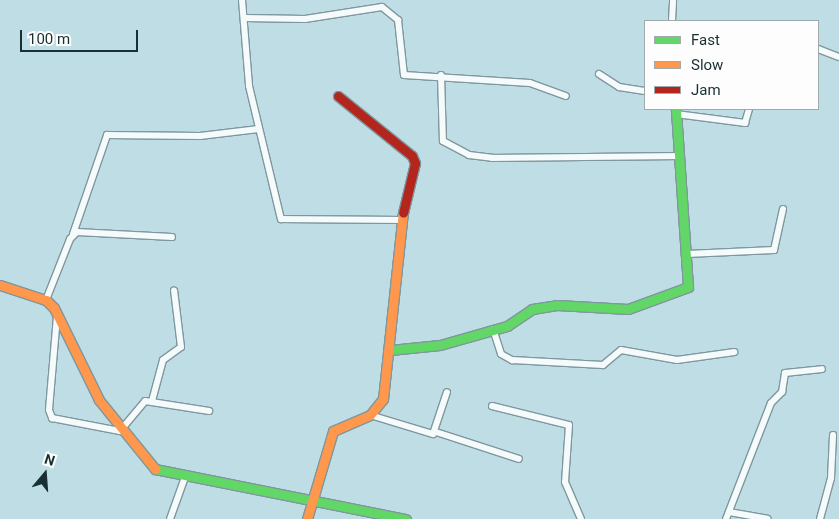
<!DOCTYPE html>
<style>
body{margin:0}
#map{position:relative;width:839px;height:519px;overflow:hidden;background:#bedde5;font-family:Roboto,sans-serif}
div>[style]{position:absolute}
.roads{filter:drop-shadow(1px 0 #7f979d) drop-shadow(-1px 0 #7f979d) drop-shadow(0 1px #7f979d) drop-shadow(0 -1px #7f979d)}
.street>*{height:6px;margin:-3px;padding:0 3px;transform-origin:3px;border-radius:3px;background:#f5fafb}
.fast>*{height:9px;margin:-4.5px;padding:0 4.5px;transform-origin:4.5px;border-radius:4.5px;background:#63d668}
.slow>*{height:9px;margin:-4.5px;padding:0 4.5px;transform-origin:4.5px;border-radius:4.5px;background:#ff974d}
.jam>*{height:9px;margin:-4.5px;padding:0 4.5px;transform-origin:4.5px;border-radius:4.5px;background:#b3261e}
span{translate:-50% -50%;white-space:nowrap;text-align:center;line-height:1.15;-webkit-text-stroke:5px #fdfdfd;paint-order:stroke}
.legend{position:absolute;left:644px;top:20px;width:175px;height:90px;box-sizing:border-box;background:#fdfdfd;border:1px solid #a1abac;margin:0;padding:6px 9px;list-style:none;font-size:15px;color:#182f33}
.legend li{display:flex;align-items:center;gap:10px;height:25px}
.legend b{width:25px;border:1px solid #a1abac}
.north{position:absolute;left:20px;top:449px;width:50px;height:50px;-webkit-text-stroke:4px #fdfdfd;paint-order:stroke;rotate:18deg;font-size:14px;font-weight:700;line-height:20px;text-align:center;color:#182f33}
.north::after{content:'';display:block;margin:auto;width:18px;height:22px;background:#182f33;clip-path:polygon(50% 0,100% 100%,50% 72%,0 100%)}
.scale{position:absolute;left:20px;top:30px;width:118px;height:22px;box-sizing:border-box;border:2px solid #182f33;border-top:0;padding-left:6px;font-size:15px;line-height:18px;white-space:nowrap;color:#182f33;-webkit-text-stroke:4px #fdfdfd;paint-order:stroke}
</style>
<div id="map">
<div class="roads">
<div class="street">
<i style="left:242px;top:0;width:86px;rotate:85.3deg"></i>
<i style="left:249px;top:86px;width:137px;rotate:76.5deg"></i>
<i style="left:281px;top:219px;width:120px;rotate:0.5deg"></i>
<i style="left:246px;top:18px;width:59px;rotate:1deg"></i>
<i style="left:305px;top:19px;width:78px;rotate:-8.9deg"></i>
<i style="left:382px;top:7px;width:21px;rotate:39deg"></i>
<i style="left:398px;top:20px;width:55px;rotate:83.8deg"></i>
<i style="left:404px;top:75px;width:126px;rotate:3.6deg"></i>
<i style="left:530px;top:83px;width:38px;rotate:20deg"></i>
<i style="left:672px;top:21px;width:21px;rotate:-87deg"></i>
<i style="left:818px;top:49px;width:22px;rotate:21deg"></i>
<i style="left:599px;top:74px;width:24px;rotate:33deg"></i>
<i style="left:619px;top:87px;width:26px;rotate:9deg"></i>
<i style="left:441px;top:75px;width:66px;rotate:88.3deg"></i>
<i style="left:443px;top:141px;width:30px;rotate:28deg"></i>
<i style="left:469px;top:155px;width:23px;rotate:7deg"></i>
<i style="left:492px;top:158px;width:186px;rotate:-0.6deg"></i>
<i style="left:676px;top:114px;width:70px;rotate:7.4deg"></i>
<i style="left:745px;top:123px;width:15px;rotate:-74deg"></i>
<i style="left:73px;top:234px;width:105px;rotate:-71deg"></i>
<i style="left:107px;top:135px;width:93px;rotate:0.6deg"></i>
<i style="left:200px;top:136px;width:59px;rotate:-6.8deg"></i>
<i style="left:687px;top:254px;width:87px;rotate:-2.6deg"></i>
<i style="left:774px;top:250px;width:42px;rotate:-77.6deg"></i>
<i style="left:46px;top:300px;width:66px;rotate:-68.5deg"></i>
<i style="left:70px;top:239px;width:10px;rotate:-45deg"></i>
<i style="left:77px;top:232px;width:95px;rotate:3deg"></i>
<i style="left:57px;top:316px;width:94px;rotate:94.9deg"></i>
<i style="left:49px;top:410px;width:9px;rotate:69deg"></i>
<i style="left:52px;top:418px;width:69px;rotate:10.8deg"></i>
<i style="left:120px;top:431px;width:39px;rotate:-50deg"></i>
<i style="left:145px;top:401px;width:65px;rotate:8.9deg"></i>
<i style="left:493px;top:329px;width:26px;rotate:72deg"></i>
<i style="left:501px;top:354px;width:13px;rotate:29deg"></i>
<i style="left:512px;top:360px;width:91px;rotate:3.1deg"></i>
<i style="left:603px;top:365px;width:23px;rotate:-40deg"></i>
<i style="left:621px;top:350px;width:57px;rotate:10.1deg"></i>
<i style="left:677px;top:360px;width:58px;rotate:-8deg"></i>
<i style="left:152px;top:401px;width:42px;rotate:-75deg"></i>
<i style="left:163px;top:360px;width:22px;rotate:-36deg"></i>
<i style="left:181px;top:347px;width:57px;rotate:-97deg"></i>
<i style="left:492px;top:406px;width:79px;rotate:13.9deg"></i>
<i style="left:569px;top:425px;width:57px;rotate:94deg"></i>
<i style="left:565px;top:482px;width:40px;rotate:66.6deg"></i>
<i style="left:370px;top:415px;width:66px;rotate:16.8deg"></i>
<i style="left:433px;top:434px;width:44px;rotate:-71.6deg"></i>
<i style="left:436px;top:432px;width:87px;rotate:18deg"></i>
<i style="left:729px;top:512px;width:39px;rotate:10deg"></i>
<i style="left:170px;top:519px;width:45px;rotate:-70.3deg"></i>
<i style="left:726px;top:519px;width:124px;rotate:-68.8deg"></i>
<i style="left:771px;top:403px;width:16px;rotate:-45deg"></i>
<i style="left:782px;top:392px;width:19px;rotate:-81deg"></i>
<i style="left:785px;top:373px;width:37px;rotate:-6deg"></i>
<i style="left:820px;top:519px;width:42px;rotate:-75deg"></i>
<i style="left:831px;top:478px;width:43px;rotate:-87.3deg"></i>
</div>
<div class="fast">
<i style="left:390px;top:350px;width:50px;rotate:-5.7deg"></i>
<i style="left:440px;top:345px;width:70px;rotate:-15.8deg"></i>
<i style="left:507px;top:326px;width:30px;rotate:-34deg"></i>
<i style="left:532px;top:309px;width:25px;rotate:-9deg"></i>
<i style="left:557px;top:305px;width:71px;rotate:3.2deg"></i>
<i style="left:628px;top:309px;width:64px;rotate:-20.1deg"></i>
<i style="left:688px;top:287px;width:178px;rotate:-93.9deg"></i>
<i style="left:155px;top:469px;width:256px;rotate:11.3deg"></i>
</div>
<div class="slow">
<i style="left:0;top:285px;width:48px;rotate:18.1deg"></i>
<i style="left:46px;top:300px;width:11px;rotate:45deg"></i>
<i style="left:54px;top:308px;width:102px;rotate:63.9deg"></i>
<i style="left:99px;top:400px;width:89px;rotate:50.9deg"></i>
<i style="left:307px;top:519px;width:92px;rotate:-73.5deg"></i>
<i style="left:333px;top:431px;width:40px;rotate:-23.4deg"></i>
<i style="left:370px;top:415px;width:21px;rotate:-51deg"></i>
<i style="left:383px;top:399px;width:187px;rotate:-83.9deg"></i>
</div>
<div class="jam">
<i style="left:338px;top:96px;width:95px;rotate:39deg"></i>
<i style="left:412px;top:156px;width:8px;rotate:67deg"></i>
<i style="left:415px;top:163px;width:51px;rotate:103.5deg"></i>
</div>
</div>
<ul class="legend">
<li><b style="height:6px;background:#63d668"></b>Fast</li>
<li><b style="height:6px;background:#ff974d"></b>Slow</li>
<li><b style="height:6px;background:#b3261e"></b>Jam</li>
</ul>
<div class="north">N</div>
<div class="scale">100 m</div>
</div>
